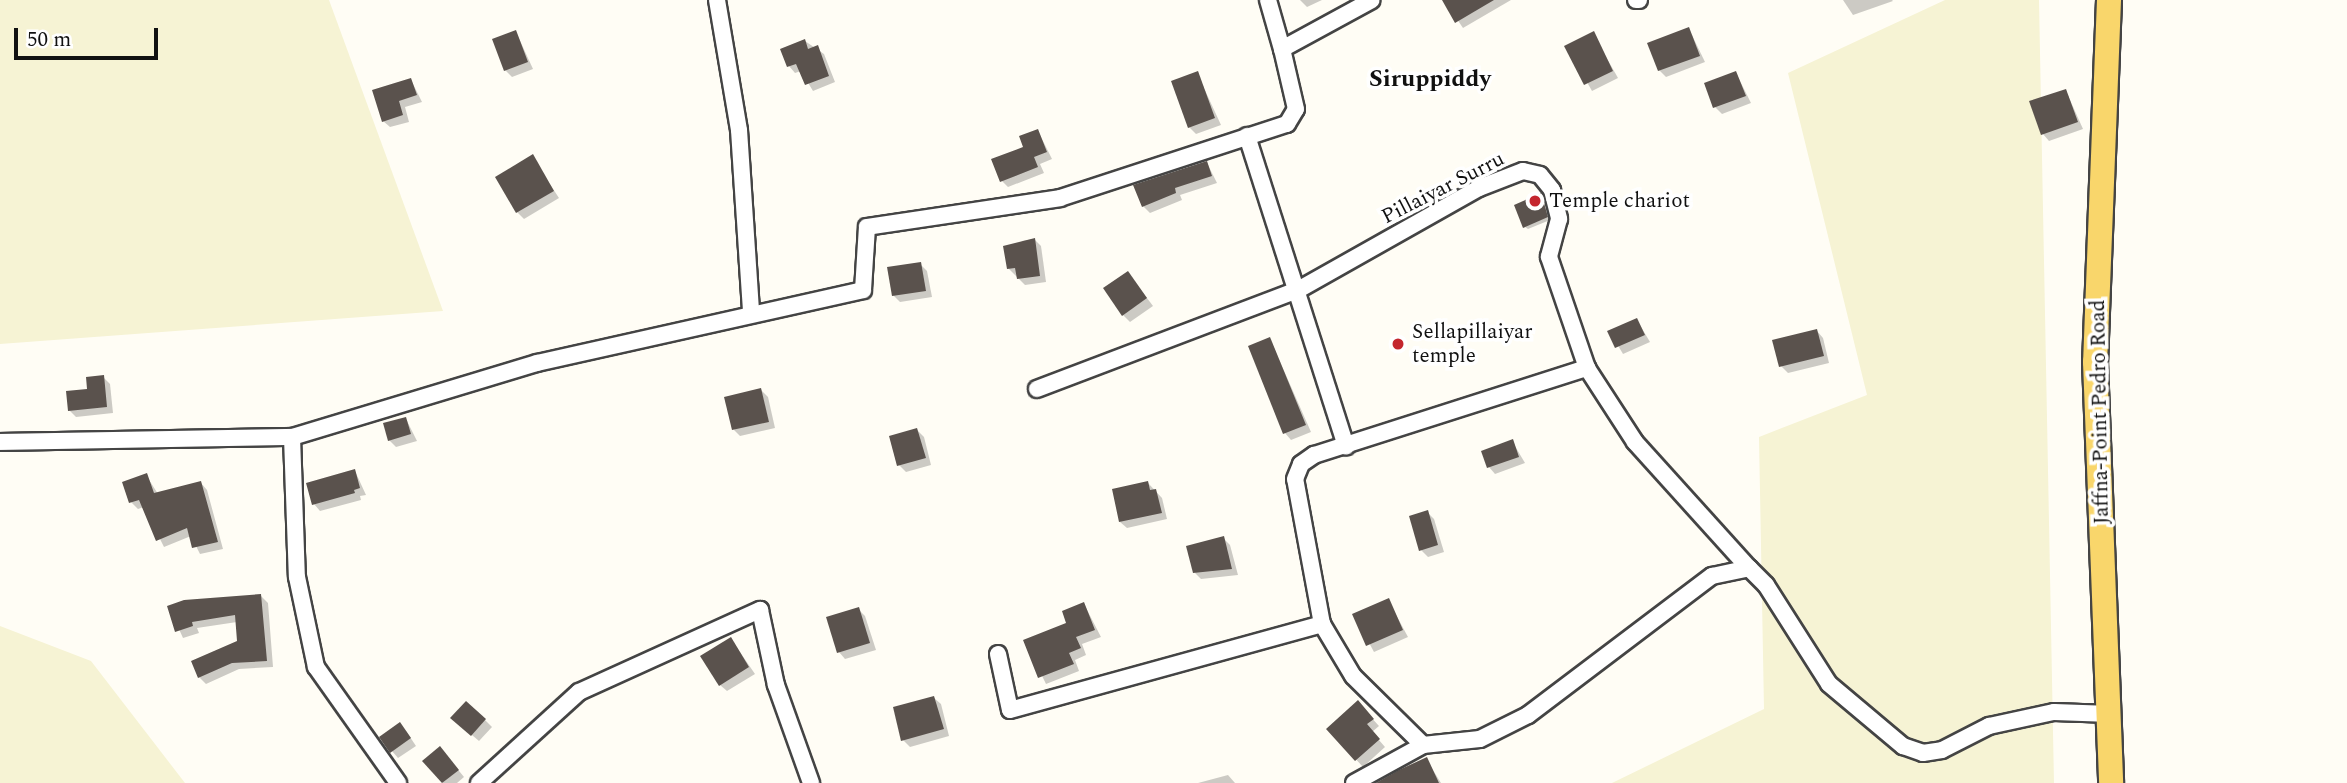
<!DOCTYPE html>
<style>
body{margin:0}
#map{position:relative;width:2347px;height:783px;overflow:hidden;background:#fffdf5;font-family:Spectral,serif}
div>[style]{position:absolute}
.farmland>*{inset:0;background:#f6f3d4}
.shadow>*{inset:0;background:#0003}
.building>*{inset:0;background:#5a524d}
.roads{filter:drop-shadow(2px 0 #444) drop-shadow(-2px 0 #444) drop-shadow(0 2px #444) drop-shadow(0 -2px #444)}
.street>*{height:16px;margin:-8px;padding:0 8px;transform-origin:8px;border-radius:8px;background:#fff}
.primary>*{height:24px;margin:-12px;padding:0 12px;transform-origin:12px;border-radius:12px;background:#f9d66b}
.dots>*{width:19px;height:19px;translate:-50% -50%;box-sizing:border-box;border:4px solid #fff;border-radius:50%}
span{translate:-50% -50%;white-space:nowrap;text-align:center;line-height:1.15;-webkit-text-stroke:7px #fff;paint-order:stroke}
.street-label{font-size:21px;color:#111}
.poi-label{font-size:21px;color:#111}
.left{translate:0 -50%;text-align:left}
.quarter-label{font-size:24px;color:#111;font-weight:700}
.scale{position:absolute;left:14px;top:28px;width:144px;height:32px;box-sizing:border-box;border:4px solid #111;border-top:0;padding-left:9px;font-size:21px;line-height:24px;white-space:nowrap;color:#111;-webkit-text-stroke:5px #fff;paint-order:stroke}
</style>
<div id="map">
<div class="farmland">
<i style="clip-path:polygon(0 0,329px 0,443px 311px,0 344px)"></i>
<i style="clip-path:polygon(1945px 0,2039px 0,2054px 783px,1612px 783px,1764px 709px,1759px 437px,1867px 395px,1788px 73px)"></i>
<i style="clip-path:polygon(0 626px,91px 661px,185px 783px,0 783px)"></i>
</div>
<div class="shadow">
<i style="clip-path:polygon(1300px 0,1322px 0,1307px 7px)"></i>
<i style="clip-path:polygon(1444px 0,1511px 0,1463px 28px)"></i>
<i style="clip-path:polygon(1843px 0,1892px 0,1893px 1px,1853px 15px)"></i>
<i style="clip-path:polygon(1689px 29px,1705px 62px,1666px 77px,1659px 70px)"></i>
<i style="clip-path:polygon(516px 32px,533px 69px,512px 77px,505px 70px)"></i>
<i style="clip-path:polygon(1593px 34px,1618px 78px,1592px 91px,1567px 47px)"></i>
<i style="clip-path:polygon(805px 41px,824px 54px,835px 82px,813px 91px,801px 71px,795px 73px,789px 66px)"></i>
<i style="clip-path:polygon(1197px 73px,1221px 125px,1196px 134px,1189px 127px)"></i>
<i style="clip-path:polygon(1736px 73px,1751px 103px,1722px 114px,1715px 107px)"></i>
<i style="clip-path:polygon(411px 80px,422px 102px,405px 107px,409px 122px,390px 127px,383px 121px)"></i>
<i style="clip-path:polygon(2066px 91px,2083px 129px,2049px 141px,2043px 134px)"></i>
<i style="clip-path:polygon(1038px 131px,1052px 159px,1040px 164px,1044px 173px,1008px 187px,1002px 181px)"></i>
<i style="clip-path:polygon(532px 157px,559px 198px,524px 219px,517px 212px)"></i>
<i style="clip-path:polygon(1207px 163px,1217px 183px,1180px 195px,1182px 200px,1150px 213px,1143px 206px)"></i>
<i style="clip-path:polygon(1541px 195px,1550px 220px,1528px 229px,1525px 227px)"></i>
<i style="clip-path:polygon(1034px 239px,1041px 246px,1046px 282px,1025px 285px,1008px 268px,1022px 241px)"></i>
<i style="clip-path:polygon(920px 264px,927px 271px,932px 297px,900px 302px,893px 295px)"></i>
<i style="clip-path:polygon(1128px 273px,1153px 306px,1130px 322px,1123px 315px)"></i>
<i style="clip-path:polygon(1637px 320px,1650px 342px,1623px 354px,1610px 332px)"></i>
<i style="clip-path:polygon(1817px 331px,1823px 338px,1829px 363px,1788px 373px,1781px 366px)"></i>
<i style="clip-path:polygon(1270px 339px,1311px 432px,1291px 440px,1285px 433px)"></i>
<i style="clip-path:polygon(103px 377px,110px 384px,113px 413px,76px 417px,69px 410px)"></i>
<i style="clip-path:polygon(761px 390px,768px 397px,775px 428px,740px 436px,734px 430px)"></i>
<i style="clip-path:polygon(406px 419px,417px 441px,396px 447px,389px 440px)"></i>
<i style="clip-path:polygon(917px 430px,924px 437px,931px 465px,906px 472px,899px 465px)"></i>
<i style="clip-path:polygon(1512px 441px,1525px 463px,1495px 474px,1489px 467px)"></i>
<i style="clip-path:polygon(355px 471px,366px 495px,360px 496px,361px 500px,320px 511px,314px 504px)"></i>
<i style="clip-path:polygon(146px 475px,158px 494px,201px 483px,207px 490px,223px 549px,200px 554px,191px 536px,164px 547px,144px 507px,138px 509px,131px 502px)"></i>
<i style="clip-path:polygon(1148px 483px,1162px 498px,1167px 519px,1127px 528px,1120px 522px)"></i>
<i style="clip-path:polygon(1427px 512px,1434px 519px,1444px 552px,1428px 557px,1421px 550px)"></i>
<i style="clip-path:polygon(1223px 538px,1230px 545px,1238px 575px,1201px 579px,1195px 573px)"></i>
<i style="clip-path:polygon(261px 596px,268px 603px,273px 667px,239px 669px,206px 684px,199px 677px,239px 642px,237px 622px,197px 628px,199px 633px,183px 638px,169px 607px)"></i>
<i style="clip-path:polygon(1388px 600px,1408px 637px,1374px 652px,1354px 615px)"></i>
<i style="clip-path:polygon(1084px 604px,1101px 637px,1082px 644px,1086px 655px,1075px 660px,1079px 671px,1046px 684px,1025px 641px,1069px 624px)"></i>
<i style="clip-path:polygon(858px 609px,865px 616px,876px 650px,845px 659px,839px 652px)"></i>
<i style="clip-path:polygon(731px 639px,755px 674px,727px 691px,720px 685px)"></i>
<i style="clip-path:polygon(934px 698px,941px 704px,949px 736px,910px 747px,903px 740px)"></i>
<i style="clip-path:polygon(1358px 703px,1379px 726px,1372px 732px,1385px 747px,1363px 767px,1328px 729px)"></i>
<i style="clip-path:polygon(485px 720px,492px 727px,479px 741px,459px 724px)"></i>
<i style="clip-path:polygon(406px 731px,416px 746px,398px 758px,392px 751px)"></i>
<i style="clip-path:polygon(446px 755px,464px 777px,457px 783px,443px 783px,425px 761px)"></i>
<i style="clip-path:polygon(1426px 759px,1441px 783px,1396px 783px)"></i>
<i style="clip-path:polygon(1228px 775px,1235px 783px,1198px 783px)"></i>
</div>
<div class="building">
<i style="clip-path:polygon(1442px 0,1494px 0,1455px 23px)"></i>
<i style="clip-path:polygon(1689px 27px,1700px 56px,1658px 71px,1647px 43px)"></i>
<i style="clip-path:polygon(516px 30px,528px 62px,504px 71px,492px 39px)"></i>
<i style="clip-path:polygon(1594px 31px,1613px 71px,1584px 85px,1564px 46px)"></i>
<i style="clip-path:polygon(805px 39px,808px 49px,818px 45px,829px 76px,805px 85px,796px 64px,787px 67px,780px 49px)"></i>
<i style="clip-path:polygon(1198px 71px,1215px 118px,1188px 128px,1171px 81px)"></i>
<i style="clip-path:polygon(1736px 71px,1746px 96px,1713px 108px,1704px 83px)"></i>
<i style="clip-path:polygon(411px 78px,417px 95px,399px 101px,403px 115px,382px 122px,372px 90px)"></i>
<i style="clip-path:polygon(2066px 89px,2078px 122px,2041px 135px,2029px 101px)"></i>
<i style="clip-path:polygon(1038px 129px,1047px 152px,1034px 157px,1038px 167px,1000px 182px,991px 159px,1023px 147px,1019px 136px)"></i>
<i style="clip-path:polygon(533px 154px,554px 191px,516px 213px,495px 177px)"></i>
<i style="clip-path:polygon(1207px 161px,1212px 176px,1175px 188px,1176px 193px,1142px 207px,1133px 185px)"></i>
<i style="clip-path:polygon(1541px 193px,1548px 217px,1523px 228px,1514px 205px)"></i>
<i style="clip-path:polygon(1035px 238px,1040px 276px,1017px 279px,1015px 268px,1007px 269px,1003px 246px)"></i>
<i style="clip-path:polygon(921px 262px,926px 291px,892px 296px,887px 267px)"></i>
<i style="clip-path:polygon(1128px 271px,1147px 298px,1122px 316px,1103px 288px)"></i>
<i style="clip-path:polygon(1637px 318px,1645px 335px,1615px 348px,1607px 331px)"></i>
<i style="clip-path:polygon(1817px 329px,1824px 356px,1779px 367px,1772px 340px)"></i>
<i style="clip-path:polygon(1270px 337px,1306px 425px,1283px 434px,1248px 346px)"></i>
<i style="clip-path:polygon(104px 375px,107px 407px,68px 411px,66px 391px,87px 389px,86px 377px)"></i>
<i style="clip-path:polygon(761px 388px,769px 422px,732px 430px,724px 397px)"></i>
<i style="clip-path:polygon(406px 417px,411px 434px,388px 441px,383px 423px)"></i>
<i style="clip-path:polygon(917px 428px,926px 458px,897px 466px,889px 436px)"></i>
<i style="clip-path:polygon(1513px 439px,1519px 457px,1487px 468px,1481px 451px)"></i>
<i style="clip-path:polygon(355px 469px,360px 488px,354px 490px,355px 493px,312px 505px,306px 483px)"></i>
<i style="clip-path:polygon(147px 473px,154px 493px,201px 481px,218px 542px,192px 548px,187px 528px,156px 541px,139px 500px,129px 503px,122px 482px)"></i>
<i style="clip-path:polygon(1148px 481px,1150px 490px,1156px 489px,1162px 513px,1119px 522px,1112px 489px)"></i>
<i style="clip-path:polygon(1428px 510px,1438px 545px,1419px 551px,1409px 516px)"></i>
<i style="clip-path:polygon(1224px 536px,1232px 569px,1193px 573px,1186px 546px)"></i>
<i style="clip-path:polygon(261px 594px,267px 661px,232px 663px,198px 678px,191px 661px,237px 641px,235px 615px,192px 622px,193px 626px,175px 632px,167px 606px,184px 600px)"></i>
<i style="clip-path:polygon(1389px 598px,1403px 630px,1366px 646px,1352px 614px)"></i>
<i style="clip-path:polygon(1084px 602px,1095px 630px,1076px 637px,1081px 648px,1069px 653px,1074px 664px,1038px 678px,1023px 640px,1066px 623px,1062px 611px)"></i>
<i style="clip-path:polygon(859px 607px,870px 643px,837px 653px,826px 617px)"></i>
<i style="clip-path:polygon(731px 637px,749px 667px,719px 686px,700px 656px)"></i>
<i style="clip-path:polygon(934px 696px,944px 729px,901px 741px,893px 707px)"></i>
<i style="clip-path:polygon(1358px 700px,1374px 719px,1367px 724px,1380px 739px,1355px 761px,1326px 729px)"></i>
<i style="clip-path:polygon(466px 701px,486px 719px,471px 736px,450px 718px)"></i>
<i style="clip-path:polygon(400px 722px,411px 738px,390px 753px,379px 737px)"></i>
<i style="clip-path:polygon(440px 746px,459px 770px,442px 783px,422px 761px)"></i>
<i style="clip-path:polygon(1427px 757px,1439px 783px,1376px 783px,1399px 770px)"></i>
</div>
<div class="roads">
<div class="street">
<i style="left:717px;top:0;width:132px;rotate:80.4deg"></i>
<i style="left:739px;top:130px;width:183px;rotate:86.2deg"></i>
<i style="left:1268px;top:0;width:51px;rotate:74.1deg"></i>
<i style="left:1636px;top:0;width:3px"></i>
<i style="left:1247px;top:136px;width:326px;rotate:72.3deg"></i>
<i style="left:1037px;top:389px;width:279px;rotate:-20.8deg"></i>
<i style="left:1298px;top:290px;width:208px;rotate:-29.4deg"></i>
<i style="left:1479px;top:188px;width:47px;rotate:-21.1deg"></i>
<i style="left:1523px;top:171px;width:17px;rotate:13deg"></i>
<i style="left:1540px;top:175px;width:19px;rotate:51deg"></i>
<i style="left:1552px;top:190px;width:30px;rotate:76deg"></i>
<i style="left:1559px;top:219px;width:39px;rotate:105deg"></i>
<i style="left:1549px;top:257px;width:117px;rotate:71.1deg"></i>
<i style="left:292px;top:437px;width:140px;rotate:88deg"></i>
<i style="left:297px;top:577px;width:92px;rotate:78.1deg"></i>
<i style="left:316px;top:667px;width:142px;rotate:54.7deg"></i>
<i style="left:0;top:442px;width:292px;rotate:-1deg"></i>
<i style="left:292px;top:437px;width:256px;rotate:-16.8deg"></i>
<i style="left:537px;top:363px;width:334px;rotate:-12.6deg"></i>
<i style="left:863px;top:290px;width:63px;rotate:-86.4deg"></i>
<i style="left:867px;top:227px;width:195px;rotate:-8.5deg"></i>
<i style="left:1060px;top:198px;width:239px;rotate:-18.1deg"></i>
<i style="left:1287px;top:124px;width:17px;rotate:-59deg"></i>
<i style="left:1296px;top:109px;width:62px;rotate:-103.1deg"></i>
<i style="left:1282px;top:49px;width:102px;rotate:-28.6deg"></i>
<i style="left:998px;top:654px;width:57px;rotate:77.9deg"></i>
<i style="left:1010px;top:710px;width:324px;rotate:-15.4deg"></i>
<i style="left:1423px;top:745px;width:98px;rotate:-135.4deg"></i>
<i style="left:1353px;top:676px;width:61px;rotate:-120.8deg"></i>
<i style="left:1322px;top:624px;width:147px;rotate:-100.5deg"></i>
<i style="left:1295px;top:479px;width:16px;rotate:-68deg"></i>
<i style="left:1301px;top:464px;width:16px;rotate:-35deg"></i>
<i style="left:1314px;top:455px;width:287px;rotate:-17.7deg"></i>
<i style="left:1587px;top:368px;width:88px;rotate:57deg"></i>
<i style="left:1635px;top:442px;width:170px;rotate:47.9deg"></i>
<i style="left:479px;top:783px;width:135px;rotate:-42.3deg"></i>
<i style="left:579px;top:692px;width:199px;rotate:-24.4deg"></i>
<i style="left:760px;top:610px;width:77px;rotate:78deg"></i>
<i style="left:776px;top:685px;width:104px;rotate:70.3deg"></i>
<i style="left:1354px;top:783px;width:79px;rotate:-28.8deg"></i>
<i style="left:1423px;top:745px;width:57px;rotate:-6deg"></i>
<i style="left:1480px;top:739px;width:54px;rotate:-26.6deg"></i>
<i style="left:1528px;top:715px;width:231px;rotate:-37.1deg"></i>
<i style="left:1712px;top:576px;width:38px;rotate:-12deg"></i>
<i style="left:1749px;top:568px;width:24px;rotate:45deg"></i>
<i style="left:1766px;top:585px;width:117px;rotate:57.5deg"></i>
<i style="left:1829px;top:684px;width:97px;rotate:40deg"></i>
<i style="left:1903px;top:746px;width:21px;rotate:19deg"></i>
<i style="left:1923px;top:753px;width:19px;rotate:-9deg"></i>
<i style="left:1942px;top:750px;width:53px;rotate:-27.1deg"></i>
<i style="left:1989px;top:726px;width:66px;rotate:-12.2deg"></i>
<i style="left:2054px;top:712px;width:57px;rotate:2deg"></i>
</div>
<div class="primary">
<i style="left:2109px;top:0;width:362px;rotate:92.2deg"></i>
<i style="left:2095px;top:362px;width:421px;rotate:87.8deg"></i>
</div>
</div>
<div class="dots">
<i style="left:1535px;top:201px;background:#c4262e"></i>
<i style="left:1398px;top:344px;background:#c4262e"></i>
</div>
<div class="street-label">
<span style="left:1443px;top:188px;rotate:-27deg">Pillaiyar Surru</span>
<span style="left:2100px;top:412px;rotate:-91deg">Jaffna-Point Pedro Road</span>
</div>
<div class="poi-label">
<span class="left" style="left:1549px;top:201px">Temple chariot</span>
<span class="left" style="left:1412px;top:344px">Sellapillaiyar<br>temple</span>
</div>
<div class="quarter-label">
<span style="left:1430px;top:80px">Siruppiddy</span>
</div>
<div class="scale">50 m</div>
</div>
